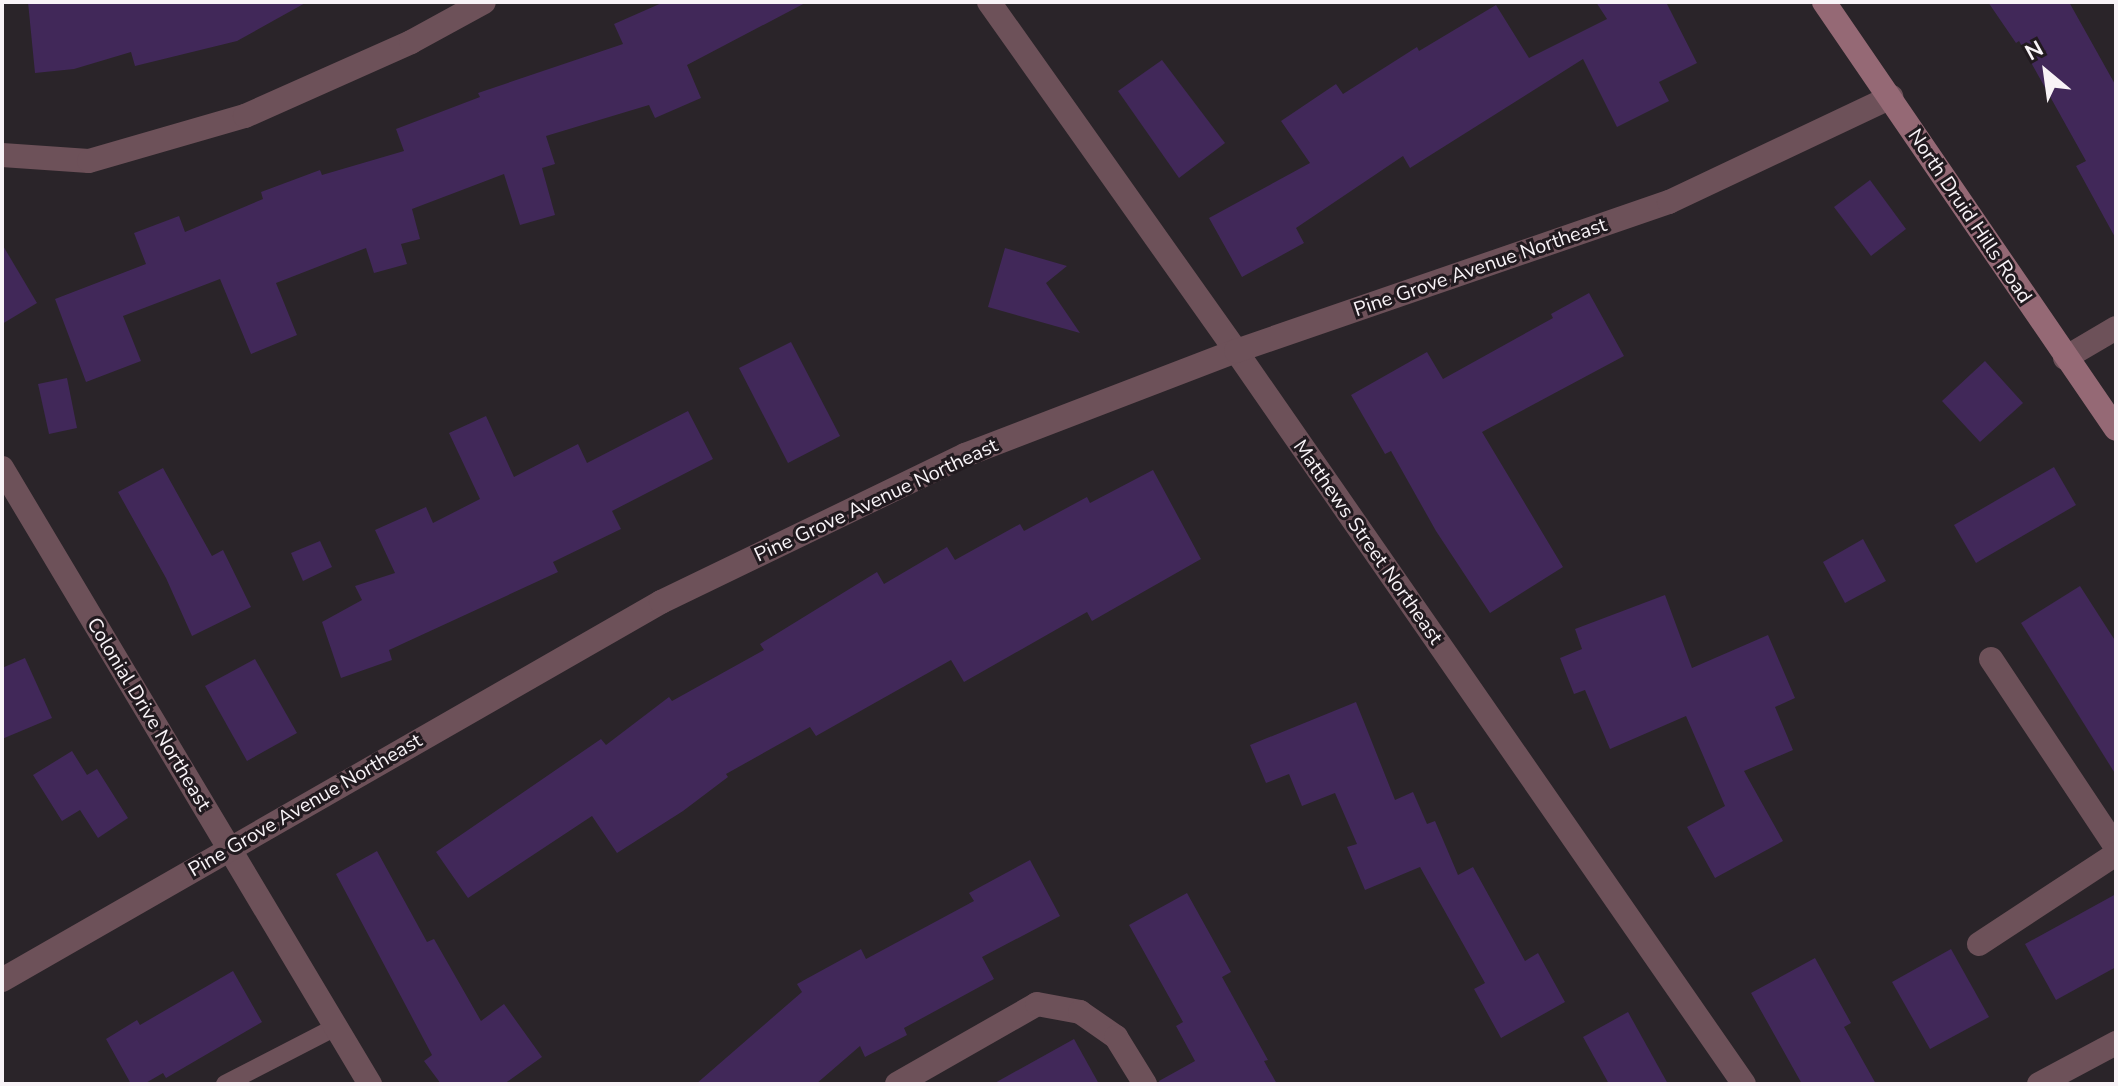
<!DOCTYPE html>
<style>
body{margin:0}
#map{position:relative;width:2118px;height:1086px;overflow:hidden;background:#2a2429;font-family:"Nunito Sans",sans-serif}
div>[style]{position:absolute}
.building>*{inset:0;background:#412859}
.service>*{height:18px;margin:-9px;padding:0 9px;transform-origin:9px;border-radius:9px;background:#6d5159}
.minor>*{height:24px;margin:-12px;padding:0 12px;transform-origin:12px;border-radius:12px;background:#6d5159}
.secondary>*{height:24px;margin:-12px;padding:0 12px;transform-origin:12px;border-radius:12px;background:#956975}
span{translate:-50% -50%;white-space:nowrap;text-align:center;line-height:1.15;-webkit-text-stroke:6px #211a1f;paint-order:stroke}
.street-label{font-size:20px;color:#f8f3f7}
.frame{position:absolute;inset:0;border:4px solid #f8f3f7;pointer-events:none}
.north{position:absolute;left:2006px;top:32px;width:80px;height:80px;-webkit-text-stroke:6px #211a1f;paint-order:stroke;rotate:331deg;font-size:22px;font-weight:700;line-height:32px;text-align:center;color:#f8f3f7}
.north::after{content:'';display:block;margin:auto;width:28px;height:36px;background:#f8f3f7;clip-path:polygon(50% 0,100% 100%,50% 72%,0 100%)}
</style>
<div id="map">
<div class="building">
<i style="clip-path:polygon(28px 2px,307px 2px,237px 41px,135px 66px,131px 52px,74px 69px,35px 73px)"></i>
<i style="clip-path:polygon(664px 2px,807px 2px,687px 65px,701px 98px,655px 118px,649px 105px,546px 136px,555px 164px,542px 168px,555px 215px,520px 225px,504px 174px,412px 209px,420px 239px,401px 244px,407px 264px,374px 273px,366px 248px,276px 283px,297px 335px,251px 354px,220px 279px,123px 316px,141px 361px,86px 382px,55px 299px,146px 264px,134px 233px,179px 216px,185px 232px,263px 199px,261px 192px,320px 170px,322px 175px,404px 151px,396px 129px,480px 97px,478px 93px,623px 44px,614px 24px)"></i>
<i style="clip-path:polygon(1596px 2px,1666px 2px,1697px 63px,1659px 82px,1669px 101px,1617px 127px,1583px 59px,1410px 168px,1403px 156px,1296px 228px,1304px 243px,1242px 277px,1209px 218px,1310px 163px,1281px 121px,1336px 84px,1343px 94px,1417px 47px,1419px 51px,1496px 5px,1529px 58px,1607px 19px)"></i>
<i style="clip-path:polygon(1988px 2px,2069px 2px,2116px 86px,2116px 239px,2076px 166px,2086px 161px,2019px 41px,2016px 43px)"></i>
<i style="clip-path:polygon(1162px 60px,1225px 143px,1179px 178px,1118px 91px)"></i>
<i style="clip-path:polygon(1870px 180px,1906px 229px,1871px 256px,1834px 207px)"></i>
<i style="clip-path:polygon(2px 244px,37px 303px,2px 324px)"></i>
<i style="clip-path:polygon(1005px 248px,1067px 266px,1046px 283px,1080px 333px,988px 307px)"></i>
<i style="clip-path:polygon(1589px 293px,1624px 356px,1482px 432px,1563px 567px,1490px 613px,1436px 531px,1391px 451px,1385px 454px,1351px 395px,1427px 352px,1443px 379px,1553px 318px,1551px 314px)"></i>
<i style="clip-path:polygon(791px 342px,840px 436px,788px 463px,739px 368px)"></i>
<i style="clip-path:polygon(1985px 361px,2023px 403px,1980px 442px,1942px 401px)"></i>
<i style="clip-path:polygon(67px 378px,77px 428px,49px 434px,38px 384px)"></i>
<i style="clip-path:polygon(688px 411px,713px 459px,612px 511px,621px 529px,553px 562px,558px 572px,389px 650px,392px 660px,341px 678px,322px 622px,362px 600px,355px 586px,395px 573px,375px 530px,426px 507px,433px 523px,480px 499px,449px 433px,486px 416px,514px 477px,578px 444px,587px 463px)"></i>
<i style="clip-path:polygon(2054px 467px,2076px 505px,1976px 563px,1954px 525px)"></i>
<i style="clip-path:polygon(163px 468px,212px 556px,223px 550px,251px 607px,192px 636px,166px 578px,118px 492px)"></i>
<i style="clip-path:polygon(1153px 470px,1201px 559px,1092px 621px,1087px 612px,964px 682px,951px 660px,816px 736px,810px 727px,726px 774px,728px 777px,683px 811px,617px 853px,592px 816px,468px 898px,436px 852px,601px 739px,606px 745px,669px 697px,672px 701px,764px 650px,760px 644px,877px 572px,884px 584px,947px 547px,955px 560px,1020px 524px,1024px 531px,1087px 497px,1090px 503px)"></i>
<i style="clip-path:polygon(1863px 539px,1886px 581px,1845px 603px,1823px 562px)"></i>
<i style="clip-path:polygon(320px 541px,332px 567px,303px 581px,291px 553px)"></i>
<i style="clip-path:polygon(2080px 586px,2116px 642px,2116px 775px,2021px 623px)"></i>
<i style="clip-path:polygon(1665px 595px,1692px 668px,1768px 635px,1795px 698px,1775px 707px,1793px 750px,1744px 771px,1783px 841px,1715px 878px,1687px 827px,1725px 806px,1686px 716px,1610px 749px,1585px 690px,1574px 694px,1560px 658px,1582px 649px,1575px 629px)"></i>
<i style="clip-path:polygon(25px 658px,52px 718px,2px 739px,2px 668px)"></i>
<i style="clip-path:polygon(255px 659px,297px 733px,247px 761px,205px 686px)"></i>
<i style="clip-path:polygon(1356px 702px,1395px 800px,1413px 792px,1427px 824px,1435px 821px,1458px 875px,1473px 867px,1525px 961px,1538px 953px,1565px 1002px,1501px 1038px,1474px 989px,1485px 983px,1420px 867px,1365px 890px,1347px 847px,1357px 844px,1335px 793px,1302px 806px,1289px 774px,1266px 783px,1250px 745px)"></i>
<i style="clip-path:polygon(72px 751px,87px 775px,97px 769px,128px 818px,98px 838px,80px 810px,62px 821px,33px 775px)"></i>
<i style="clip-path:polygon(377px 851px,427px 942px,434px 939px,481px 1021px,504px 1004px,542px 1057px,504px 1084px,441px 1084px,424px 1061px,432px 1055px,336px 874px)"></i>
<i style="clip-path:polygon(1030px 860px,1060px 916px,982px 957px,994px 979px,904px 1028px,907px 1035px,865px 1057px,860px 1046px,816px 1084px,696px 1084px,802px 992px,797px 984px,861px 949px,866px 959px,974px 901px,969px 893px)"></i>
<i style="clip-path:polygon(1187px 893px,1231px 972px,1222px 977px,1268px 1060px,1264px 1061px,1277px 1084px,1160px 1084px,1159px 1081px,1195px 1061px,1176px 1026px,1183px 1022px,1129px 925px)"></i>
<i style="clip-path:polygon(2116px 894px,2116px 967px,2056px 1000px,2025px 944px)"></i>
<i style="clip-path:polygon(1951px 949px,1989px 1017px,1930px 1049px,1892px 982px)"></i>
<i style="clip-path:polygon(1815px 958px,1851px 1023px,1844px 1027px,1876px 1084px,1802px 1084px,1751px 993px)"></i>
<i style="clip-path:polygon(233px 971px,262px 1022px,166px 1078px,163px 1073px,144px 1084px,131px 1084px,106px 1039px,137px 1020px,140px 1025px)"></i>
<i style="clip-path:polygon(1628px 1012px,1668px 1084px,1609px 1084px,1583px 1037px)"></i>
<i style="clip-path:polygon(1074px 1039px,1099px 1084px,993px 1084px)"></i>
</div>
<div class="service">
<i style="left:225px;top:1084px;width:125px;rotate:-27.2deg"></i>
</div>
<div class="minor">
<i style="left:989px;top:2px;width:428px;rotate:54.7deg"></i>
<i style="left:1236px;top:351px;width:892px;rotate:55.28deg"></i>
<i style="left:2px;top:155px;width:87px;rotate:3.9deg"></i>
<i style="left:89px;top:161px;width:162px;rotate:-16.1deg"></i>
<i style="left:245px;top:116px;width:182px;rotate:-24deg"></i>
<i style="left:411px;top:42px;width:83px;rotate:-28.7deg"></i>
<i style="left:2065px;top:358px;width:59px;rotate:-30.5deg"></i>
<i style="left:2px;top:468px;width:718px;rotate:59.15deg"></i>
<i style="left:1991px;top:659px;width:226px;rotate:56.4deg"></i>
<i style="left:1979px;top:944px;width:164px;rotate:-33.3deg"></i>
<i style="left:2px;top:980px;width:760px;rotate:-29.84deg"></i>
<i style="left:661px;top:602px;width:338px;rotate:-25.8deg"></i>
<i style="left:965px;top:455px;width:290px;rotate:-21deg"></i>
<i style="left:1236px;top:351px;width:458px;rotate:-19deg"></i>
<i style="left:1669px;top:202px;width:246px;rotate:-25.3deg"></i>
<i style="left:897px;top:1084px;width:161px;rotate:-29.7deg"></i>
<i style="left:1037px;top:1004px;width:44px;rotate:10.5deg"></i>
<i style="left:1080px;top:1012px;width:44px;rotate:34.8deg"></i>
<i style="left:1116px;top:1037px;width:55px;rotate:58.3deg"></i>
<i style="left:2039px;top:1084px;width:87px;rotate:-28deg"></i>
</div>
<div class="secondary">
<i style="left:1824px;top:2px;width:517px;rotate:55.63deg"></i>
</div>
<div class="street-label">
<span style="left:1970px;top:216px;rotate:56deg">North Druid Hills Road</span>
<span style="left:1480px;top:267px;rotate:-19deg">Pine Grove Avenue Northeast</span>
<span style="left:876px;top:500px;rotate:-25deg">Pine Grove Avenue Northeast</span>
<span style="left:1368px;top:542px;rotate:55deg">Matthews Street Northeast</span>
<span style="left:149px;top:714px;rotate:59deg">Colonial Drive Northeast</span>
<span style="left:305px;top:805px;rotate:-30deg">Pine Grove Avenue Northeast</span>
</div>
<div class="frame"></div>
<div class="north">N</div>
</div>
